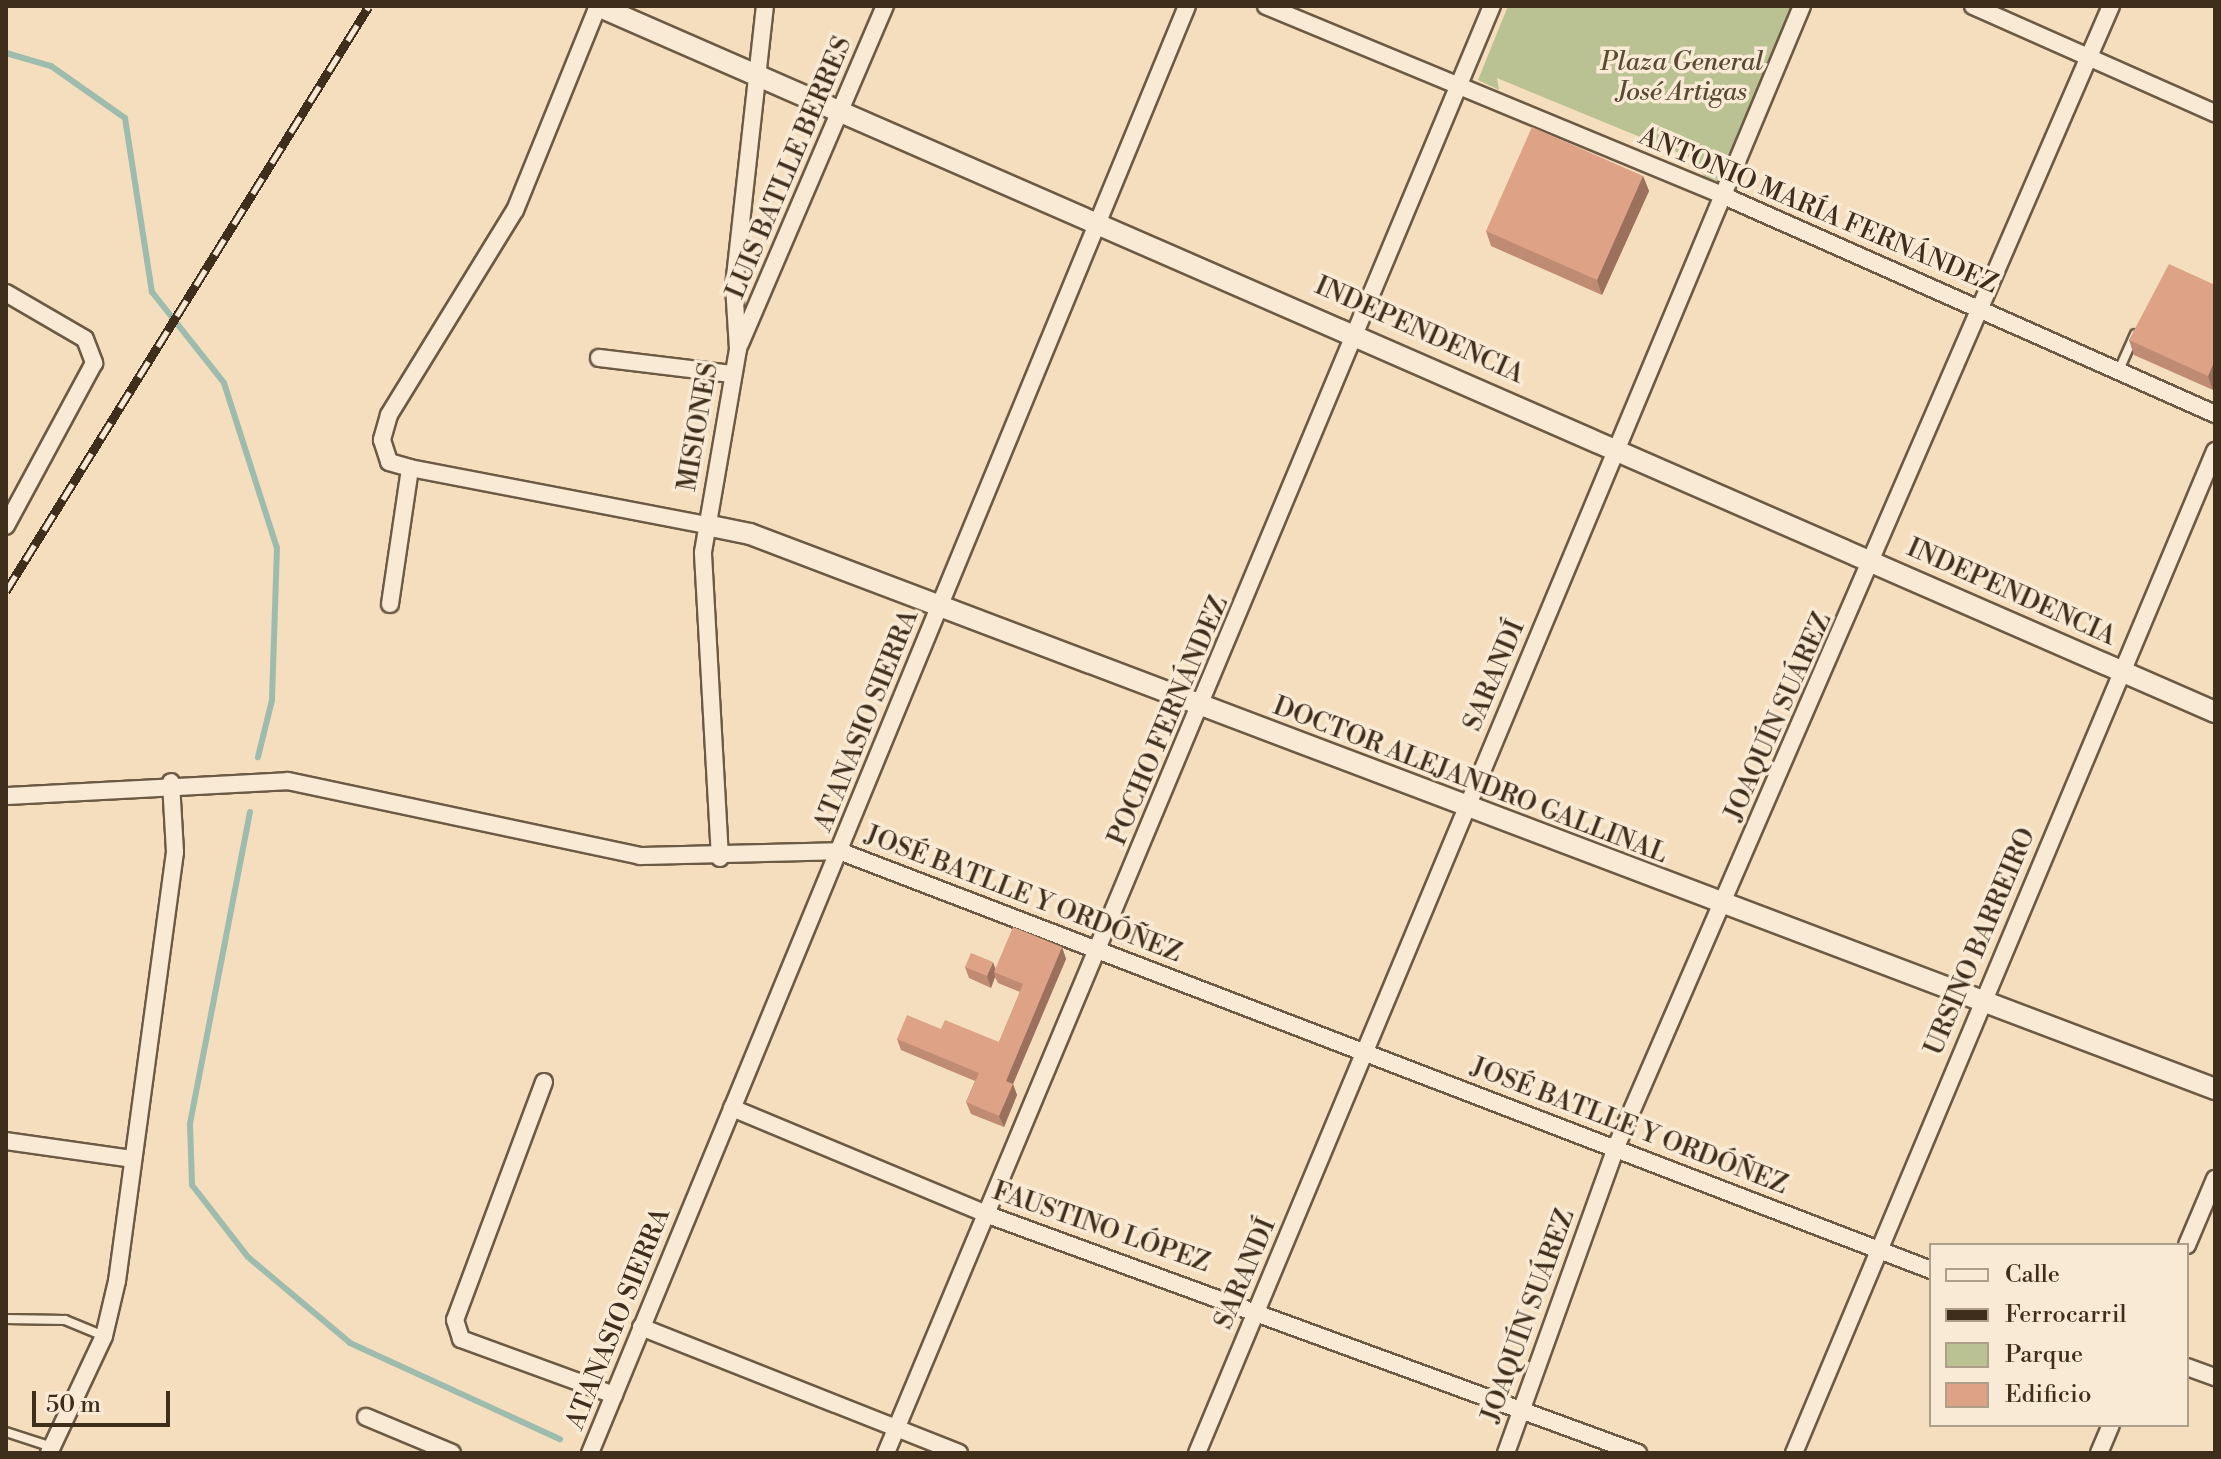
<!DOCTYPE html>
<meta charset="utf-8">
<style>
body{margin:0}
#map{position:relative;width:2221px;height:1459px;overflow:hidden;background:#f5debd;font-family:"Libre Bodoni",serif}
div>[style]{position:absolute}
.green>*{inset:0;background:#bac192}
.stream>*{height:6px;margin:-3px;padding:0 3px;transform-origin:3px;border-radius:3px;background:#9dbcad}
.roads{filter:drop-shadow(2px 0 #6c5a44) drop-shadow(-2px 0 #6c5a44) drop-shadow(0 2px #6c5a44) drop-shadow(0 -2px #6c5a44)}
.service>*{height:8px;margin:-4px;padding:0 4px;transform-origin:4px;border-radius:4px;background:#f8ead4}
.minor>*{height:16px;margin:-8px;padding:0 8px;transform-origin:8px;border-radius:8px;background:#f8ead4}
.tertiary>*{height:20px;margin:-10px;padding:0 10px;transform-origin:10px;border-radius:10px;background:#f8ead4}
.rail>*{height:9px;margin-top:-4.5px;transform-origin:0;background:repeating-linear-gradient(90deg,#f8ead4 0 18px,#3f2e1c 0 36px);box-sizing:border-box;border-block:2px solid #3f2e1c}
.wall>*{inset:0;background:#bf8b73}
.shaded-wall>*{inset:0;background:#9b715e}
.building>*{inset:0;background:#dea286}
span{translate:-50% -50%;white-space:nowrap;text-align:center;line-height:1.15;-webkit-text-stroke:7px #f8ead4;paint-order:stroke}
.park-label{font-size:26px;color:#584b34;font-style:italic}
.street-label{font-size:26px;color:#3f2e1c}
.frame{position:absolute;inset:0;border:8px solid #3f2e1c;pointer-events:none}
.legend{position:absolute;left:1929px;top:1243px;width:260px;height:184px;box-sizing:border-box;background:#f8ead4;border:2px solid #ae9f8a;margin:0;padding:10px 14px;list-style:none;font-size:24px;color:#3f2e1c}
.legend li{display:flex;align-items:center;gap:16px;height:40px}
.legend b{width:40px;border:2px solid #ae9f8a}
.scale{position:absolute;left:32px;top:1391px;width:138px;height:36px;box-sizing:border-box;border:4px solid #3f2e1c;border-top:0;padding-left:10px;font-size:24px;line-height:28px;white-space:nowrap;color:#3f2e1c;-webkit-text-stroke:6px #f8ead4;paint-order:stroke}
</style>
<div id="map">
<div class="green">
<i style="clip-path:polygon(1508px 6px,1791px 6px,1718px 181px,1704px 176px,1696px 160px,1497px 78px,1499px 90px,1478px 80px)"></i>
</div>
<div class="stream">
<i style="left:6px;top:53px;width:47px;rotate:16.1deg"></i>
<i style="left:51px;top:66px;width:90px;rotate:35.1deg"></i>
<i style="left:125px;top:118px;width:176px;rotate:81.2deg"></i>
<i style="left:152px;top:292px;width:116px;rotate:51.6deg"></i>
<i style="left:224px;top:383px;width:173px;rotate:72.2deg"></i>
<i style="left:277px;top:548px;width:152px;rotate:91.9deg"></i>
<i style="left:272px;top:700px;width:59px;rotate:103.8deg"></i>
<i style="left:250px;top:812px;width:318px;rotate:100.9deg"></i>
<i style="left:190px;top:1124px;width:61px;rotate:88.1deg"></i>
<i style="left:192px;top:1185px;width:91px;rotate:52.1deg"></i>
<i style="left:248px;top:1257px;width:133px;rotate:40.1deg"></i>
<i style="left:350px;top:1343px;width:231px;rotate:24.6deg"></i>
</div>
<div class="roads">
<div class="service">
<i style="left:2119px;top:370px;width:39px;rotate:-66deg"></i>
<i style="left:6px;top:1319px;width:59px;rotate:1deg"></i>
<i style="left:65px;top:1320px;width:42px;rotate:22.3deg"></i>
<i style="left:6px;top:1432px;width:48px;rotate:18.1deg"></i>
</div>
<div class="minor">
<i style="left:598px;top:6px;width:220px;rotate:112.1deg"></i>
<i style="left:515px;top:210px;width:241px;rotate:121.6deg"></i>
<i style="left:389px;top:415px;width:26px;rotate:106deg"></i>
<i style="left:382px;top:440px;width:23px;rotate:72deg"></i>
<i style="left:389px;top:462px;width:22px;rotate:16deg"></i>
<i style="left:410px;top:468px;width:301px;rotate:10.9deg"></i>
<i style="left:1266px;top:6px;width:496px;rotate:22.5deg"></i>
<i style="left:1724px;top:196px;width:537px;rotate:23.94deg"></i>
<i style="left:1973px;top:6px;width:265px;rotate:23.9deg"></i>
<i style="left:6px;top:293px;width:91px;rotate:30.2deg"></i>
<i style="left:85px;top:339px;width:26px;rotate:69deg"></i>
<i style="left:94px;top:363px;width:185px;rotate:118.4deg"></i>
<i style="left:740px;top:344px;width:368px;rotate:-66.8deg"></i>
<i style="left:599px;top:358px;width:134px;rotate:6.9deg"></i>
<i style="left:390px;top:604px;width:137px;rotate:-81.6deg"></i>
<i style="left:6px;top:796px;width:282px;rotate:-3deg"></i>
<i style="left:288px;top:781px;width:360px;rotate:12deg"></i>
<i style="left:640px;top:856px;width:199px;rotate:-1.4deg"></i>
<i style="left:839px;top:851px;width:1170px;rotate:20.99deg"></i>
<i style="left:720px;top:858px;width:306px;rotate:-93.2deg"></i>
<i style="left:703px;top:552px;width:206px;rotate:-80.2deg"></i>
<i style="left:738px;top:349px;width:63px;rotate:-93.6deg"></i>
<i style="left:734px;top:286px;width:282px;rotate:-83.7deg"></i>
<i style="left:544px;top:1082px;width:254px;rotate:110.5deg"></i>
<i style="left:455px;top:1320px;width:20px;rotate:72deg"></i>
<i style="left:461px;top:1339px;width:163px;rotate:20.1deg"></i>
<i style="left:732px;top:1108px;width:281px;rotate:22.6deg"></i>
<i style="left:991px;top:1216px;width:689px;rotate:20.12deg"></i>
<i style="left:6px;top:1141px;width:128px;rotate:8.1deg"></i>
<i style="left:2187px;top:1245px;width:72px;rotate:-67deg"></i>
<i style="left:641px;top:1327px;width:342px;rotate:21.6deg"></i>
<i style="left:2187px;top:1367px;width:30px;rotate:20deg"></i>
<i style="left:366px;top:1417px;width:93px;rotate:22.7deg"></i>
<i style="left:49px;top:1453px;width:129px;rotate:-64.8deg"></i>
<i style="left:104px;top:1336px;width:57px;rotate:-76.7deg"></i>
<i style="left:117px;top:1281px;width:433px;rotate:-82.3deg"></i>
<i style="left:175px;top:852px;width:70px;rotate:-93.3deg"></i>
<i style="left:590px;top:1453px;width:1565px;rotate:-67.58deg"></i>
<i style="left:886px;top:1453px;width:1569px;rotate:-67.28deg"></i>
<i style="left:1197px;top:1453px;width:1568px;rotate:-67.31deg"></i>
<i style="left:1506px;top:1453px;width:325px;rotate:-70.2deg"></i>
<i style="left:1616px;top:1147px;width:1244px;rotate:-66.55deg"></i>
<i style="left:1794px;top:1453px;width:1087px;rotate:-67.21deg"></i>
<i style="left:2099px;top:1453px;width:30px;rotate:-67deg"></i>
</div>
<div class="tertiary">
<i style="left:598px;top:6px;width:1764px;rotate:23.59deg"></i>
<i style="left:706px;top:525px;width:45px;rotate:11.6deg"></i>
<i style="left:750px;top:534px;width:1567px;rotate:20.75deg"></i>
</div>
</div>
<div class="rail">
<i style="left:6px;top:591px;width:688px;rotate:-58.18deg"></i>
</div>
<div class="wall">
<i style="clip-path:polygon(1643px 176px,1649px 191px,1602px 295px,1491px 246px,1486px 231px)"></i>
<i style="clip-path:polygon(2215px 285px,2215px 386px,2213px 390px,2134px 355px,2129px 340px)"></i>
<i style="clip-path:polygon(1062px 947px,1066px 959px,1013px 1084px,1017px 1095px,1004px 1127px,971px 1114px,966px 1102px,975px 1081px,901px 1050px,897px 1039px,941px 1029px,999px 1042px,1020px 992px,998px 983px,995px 977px,991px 988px,969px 978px,965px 967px,995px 969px)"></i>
</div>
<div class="shaded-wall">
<i style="clip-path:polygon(1643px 176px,1649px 191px,1602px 295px,1597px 280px)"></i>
<i style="clip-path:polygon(2215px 360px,2215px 386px,2213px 390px,2208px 376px)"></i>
<i style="clip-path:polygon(1062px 947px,1066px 959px,1013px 1084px,1017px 1095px,1004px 1127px,999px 1116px,1006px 1081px)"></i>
<i style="clip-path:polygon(993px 962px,997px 973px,994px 972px,995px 977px,991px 988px,987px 976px)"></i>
</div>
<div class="building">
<i style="clip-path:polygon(1532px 127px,1643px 176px,1597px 280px,1486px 231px)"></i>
<i style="clip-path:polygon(2169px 264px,2215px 285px,2215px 360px,2208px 376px,2129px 340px)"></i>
<i style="clip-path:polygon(1013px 927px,1062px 947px,1006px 1081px,1013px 1084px,999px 1116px,966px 1102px,979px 1073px,897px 1039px,907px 1015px,941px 1029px,945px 1020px,999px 1042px,1023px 984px,994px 972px)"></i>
<i style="clip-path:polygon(971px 953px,993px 962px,987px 976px,965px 967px)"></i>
</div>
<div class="park-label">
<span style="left:1682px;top:78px">Plaza General<br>José Artigas</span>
</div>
<div class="street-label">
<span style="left:790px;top:168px;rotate:-67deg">LUIS BATLLE BERRES</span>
<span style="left:1818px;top:211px;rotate:23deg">ANTONIO MARÍA FERNÁNDEZ</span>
<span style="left:1419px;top:331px;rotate:24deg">INDEPENDENCIA</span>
<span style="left:699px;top:427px;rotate:-80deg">MISIONES</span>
<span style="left:2011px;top:593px;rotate:24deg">INDEPENDENCIA</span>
<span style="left:1495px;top:676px;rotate:-67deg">SARANDÍ</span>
<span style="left:1779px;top:717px;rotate:-66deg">JOAQUÍN SUÁREZ</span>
<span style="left:867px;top:721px;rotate:-68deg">ATANASIO SIERRA</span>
<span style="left:1169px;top:721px;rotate:-67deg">POCHO FERNÁNDEZ</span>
<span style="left:1470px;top:781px;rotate:21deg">DOCTOR ALEJANDRO GALLINAL</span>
<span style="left:1023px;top:895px;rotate:21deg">JOSÉ BATLLE Y ORDÓÑEZ</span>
<span style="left:1981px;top:942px;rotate:-67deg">URSINO BARREIRO</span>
<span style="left:1629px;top:1127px;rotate:21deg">JOSÉ BATLLE Y ORDÓÑEZ</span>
<span style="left:1101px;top:1228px;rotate:19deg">FAUSTINO LÓPEZ</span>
<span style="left:1246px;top:1274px;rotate:-67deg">SARANDÍ</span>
<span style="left:1529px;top:1316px;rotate:-70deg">JOAQUÍN SUÁREZ</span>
<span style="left:619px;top:1319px;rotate:-68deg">ATANASIO SIERRA</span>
</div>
<div class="frame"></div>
<ul class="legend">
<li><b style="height:10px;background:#f8ead4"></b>Calle</li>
<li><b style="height:10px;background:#3f2e1c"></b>Ferrocarril</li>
<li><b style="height:22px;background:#bac192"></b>Parque</li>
<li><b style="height:22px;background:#dea286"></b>Edificio</li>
</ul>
<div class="scale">50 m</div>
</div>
